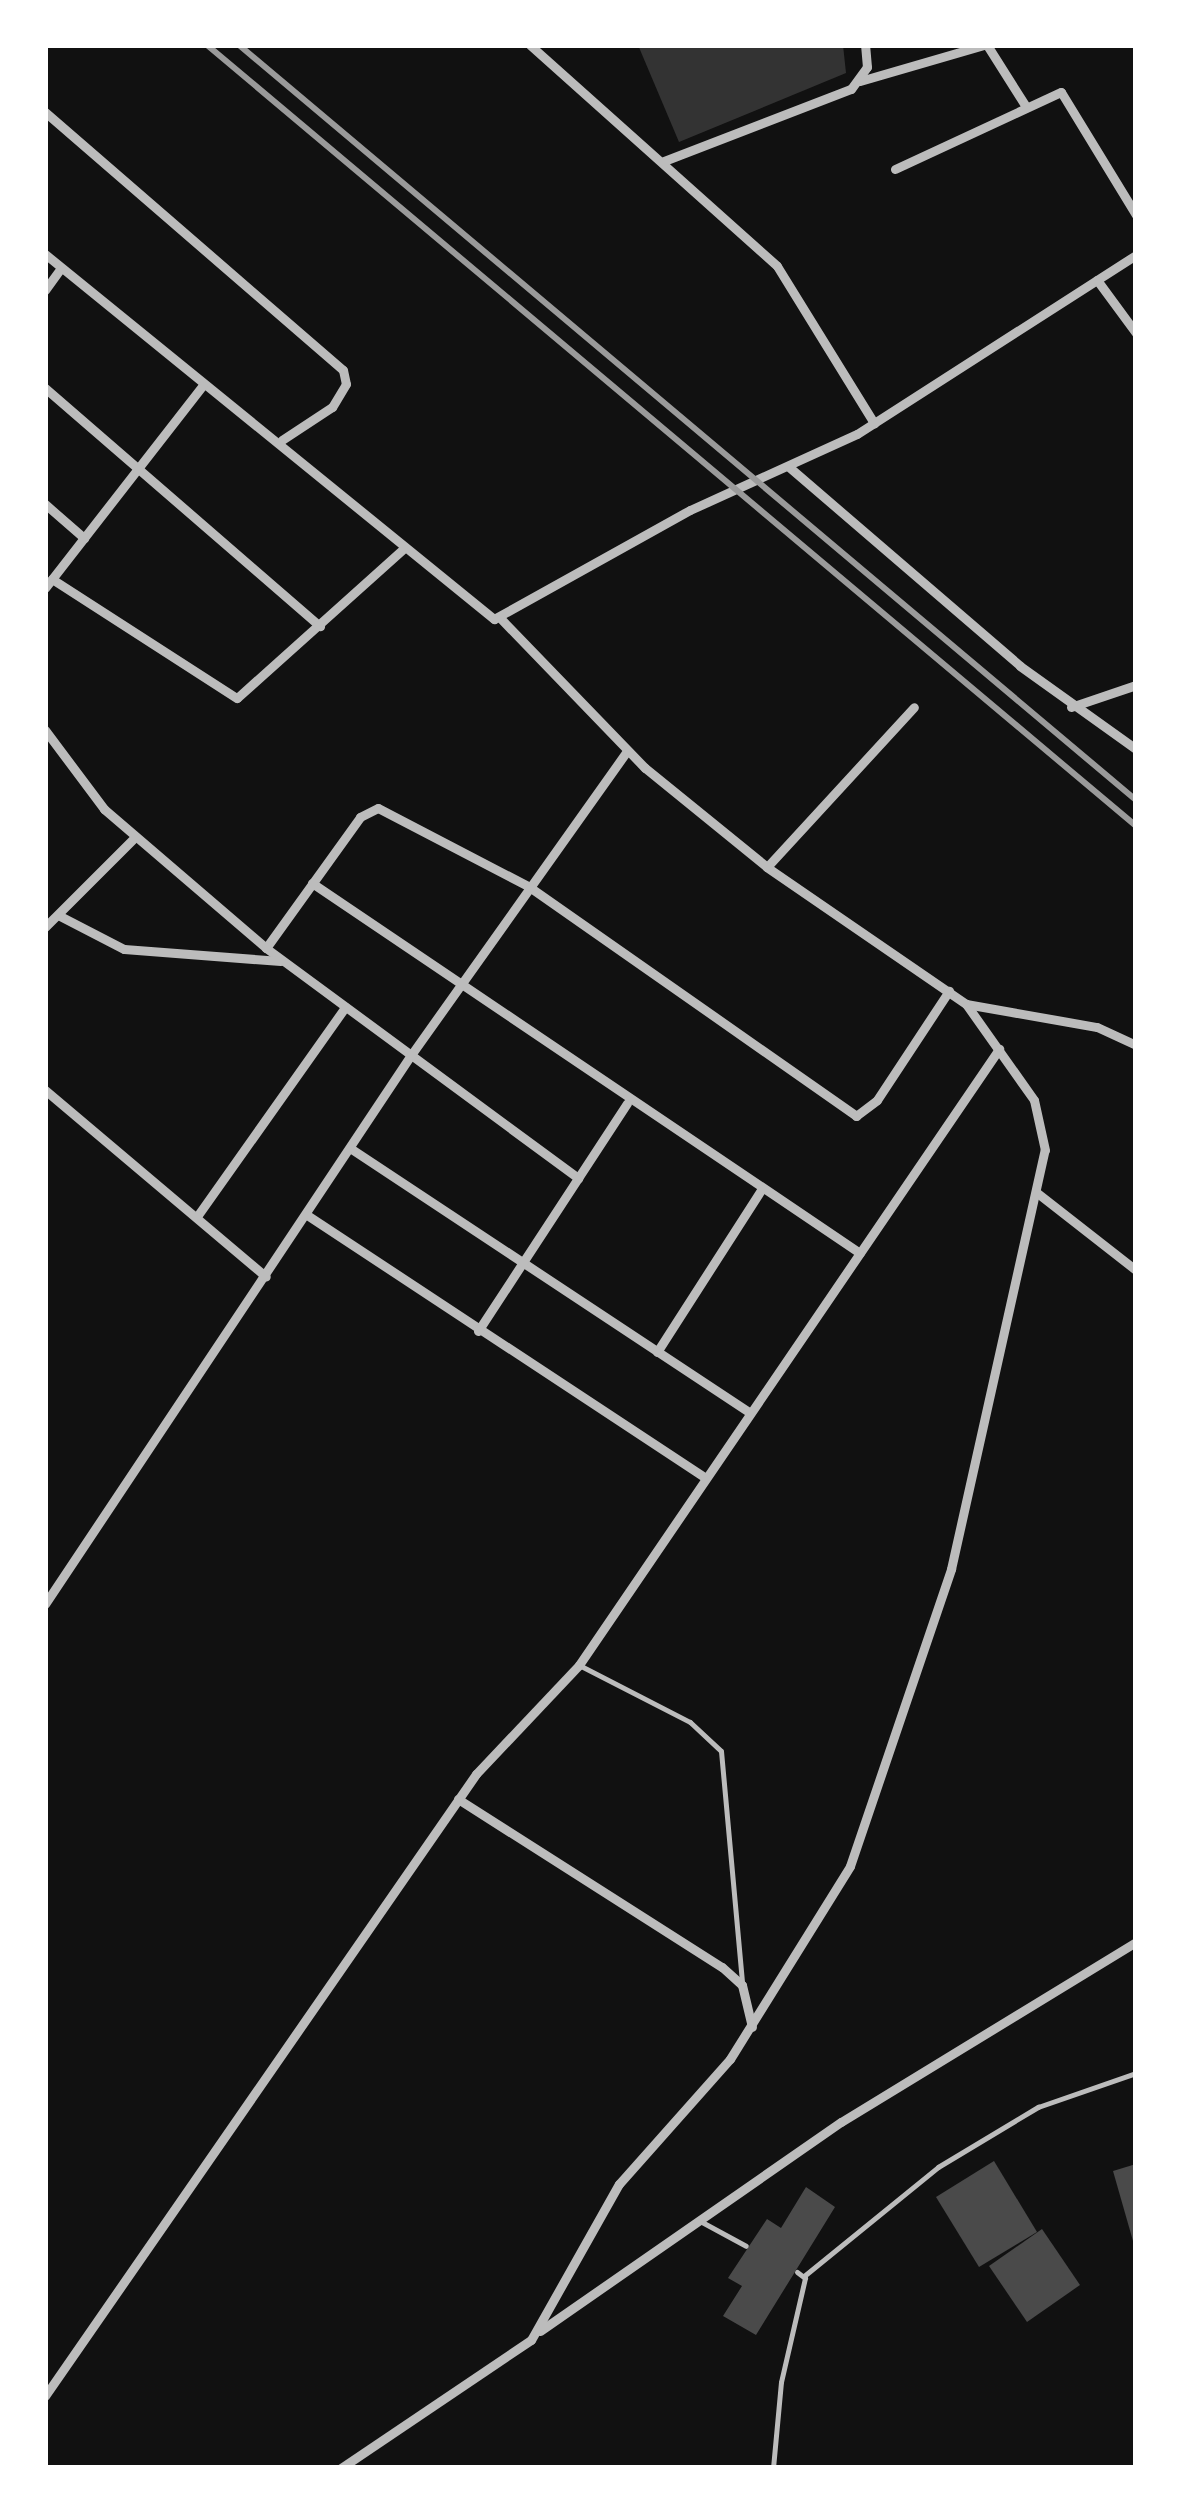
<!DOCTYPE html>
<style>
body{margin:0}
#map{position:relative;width:1181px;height:2513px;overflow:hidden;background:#111;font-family:Figtree,sans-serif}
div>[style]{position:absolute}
.water>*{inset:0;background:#333}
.building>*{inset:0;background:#4a4a4a}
.service>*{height:5px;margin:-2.5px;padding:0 2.5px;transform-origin:2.5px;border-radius:2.5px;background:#bcbcbc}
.minor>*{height:9px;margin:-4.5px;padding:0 4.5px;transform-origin:4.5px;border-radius:4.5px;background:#bcbcbc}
.rail>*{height:6px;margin:-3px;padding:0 3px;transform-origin:3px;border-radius:3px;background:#9a9a9a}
span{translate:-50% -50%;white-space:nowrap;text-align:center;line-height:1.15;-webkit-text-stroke:10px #fff;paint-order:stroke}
.frame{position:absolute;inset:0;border:48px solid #fff;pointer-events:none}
</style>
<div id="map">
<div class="water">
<i style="clip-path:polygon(638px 45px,843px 45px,846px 73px,679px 142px)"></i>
</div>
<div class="building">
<i style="clip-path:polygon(994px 2161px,1037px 2232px,979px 2267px,936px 2197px)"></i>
<i style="clip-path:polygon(1136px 2164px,1136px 2248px,1135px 2248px,1113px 2171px)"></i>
<i style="clip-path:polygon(806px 2187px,835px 2207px,756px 2335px,723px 2316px,742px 2286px,728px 2278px,767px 2219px,781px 2228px)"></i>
<i style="clip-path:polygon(1042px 2229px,1080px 2285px,1027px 2322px,989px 2266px)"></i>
</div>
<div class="service">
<i style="left:579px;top:1665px;width:125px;rotate:27.2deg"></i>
<i style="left:690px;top:1722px;width:42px;rotate:43.1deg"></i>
<i style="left:721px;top:1751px;width:234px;rotate:84.8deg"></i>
<i style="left:700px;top:2221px;width:52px;rotate:28.5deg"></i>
<i style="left:804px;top:2276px;width:173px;rotate:-39.1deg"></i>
<i style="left:938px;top:2167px;width:117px;rotate:-31deg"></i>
<i style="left:1038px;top:2107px;width:104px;rotate:-19.1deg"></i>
<i style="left:773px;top:2468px;width:86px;rotate:-84.7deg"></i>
<i style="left:781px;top:2382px;width:107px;rotate:-77deg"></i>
<i style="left:805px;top:2278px;width:10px;rotate:-143deg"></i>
</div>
<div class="minor">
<i style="left:530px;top:45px;width:331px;rotate:41.8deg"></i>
<i style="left:777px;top:266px;width:185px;rotate:58.3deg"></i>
<i style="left:987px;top:45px;width:71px;rotate:57.7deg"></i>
<i style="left:860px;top:81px;width:129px;rotate:-16.2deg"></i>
<i style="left:45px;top:112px;width:394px;rotate:40.9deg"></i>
<i style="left:343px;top:370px;width:14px;rotate:78deg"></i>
<i style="left:346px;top:384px;width:27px;rotate:121deg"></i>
<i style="left:332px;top:407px;width:60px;rotate:146.6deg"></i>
<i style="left:664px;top:161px;width:200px;rotate:-21.1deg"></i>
<i style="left:851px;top:89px;width:27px;rotate:-54deg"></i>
<i style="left:867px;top:67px;width:22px;rotate:-95deg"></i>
<i style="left:895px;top:169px;width:183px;rotate:-24.9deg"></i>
<i style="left:1061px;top:92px;width:144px;rotate:58.6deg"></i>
<i style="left:45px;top:254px;width:579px;rotate:39.11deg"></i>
<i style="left:494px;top:619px;width:224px;rotate:-29.1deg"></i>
<i style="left:690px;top:510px;width:183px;rotate:-24.5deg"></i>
<i style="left:857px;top:434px;width:331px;rotate:-32.7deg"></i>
<i style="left:1097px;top:280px;width:66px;rotate:53.7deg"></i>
<i style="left:45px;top:290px;width:27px;rotate:-54deg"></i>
<i style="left:45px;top:388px;width:364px;rotate:40.9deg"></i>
<i style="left:789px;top:467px;width:305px;rotate:40.7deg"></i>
<i style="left:1020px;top:666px;width:143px;rotate:35.6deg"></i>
<i style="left:45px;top:504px;width:52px;rotate:41.1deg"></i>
<i style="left:52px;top:579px;width:220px;rotate:32.8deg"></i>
<i style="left:237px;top:698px;width:223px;rotate:-41.9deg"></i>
<i style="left:45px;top:588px;width:256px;rotate:-52.1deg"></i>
<i style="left:1071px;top:707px;width:69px;rotate:-18.7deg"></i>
<i style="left:45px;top:730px;width:99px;rotate:53.2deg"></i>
<i style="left:104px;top:809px;width:213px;rotate:40.6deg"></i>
<i style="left:266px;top:948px;width:388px;rotate:36.4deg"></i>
<i style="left:767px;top:867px;width:217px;rotate:-47.4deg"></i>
<i style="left:312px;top:883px;width:661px;rotate:34.03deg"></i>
<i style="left:58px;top:915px;width:74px;rotate:27.3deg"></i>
<i style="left:124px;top:949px;width:157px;rotate:4.4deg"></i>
<i style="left:45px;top:927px;width:127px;rotate:-45deg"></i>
<i style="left:266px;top:948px;width:161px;rotate:-54.3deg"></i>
<i style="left:360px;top:817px;width:20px;rotate:-27deg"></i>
<i style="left:378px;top:808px;width:169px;rotate:27.5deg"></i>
<i style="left:528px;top:886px;width:401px;rotate:35deg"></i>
<i style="left:856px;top:1116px;width:26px;rotate:-37deg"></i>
<i style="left:877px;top:1100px;width:131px;rotate:-56.6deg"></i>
<i style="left:966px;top:1004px;width:133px;rotate:10deg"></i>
<i style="left:1097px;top:1027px;width:43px;rotate:24.8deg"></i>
<i style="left:45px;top:1090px;width:289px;rotate:40.2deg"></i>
<i style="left:350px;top:1148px;width:477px;rotate:33.5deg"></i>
<i style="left:1036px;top:1192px;width:127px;rotate:38deg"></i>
<i style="left:198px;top:1215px;width:255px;rotate:-54.7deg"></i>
<i style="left:307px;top:1215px;width:474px;rotate:33.4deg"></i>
<i style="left:478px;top:1331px;width:272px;rotate:-56.8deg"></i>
<i style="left:657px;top:1352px;width:193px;rotate:-57.3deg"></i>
<i style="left:45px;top:1604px;width:660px;rotate:-56.31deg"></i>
<i style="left:411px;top:1055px;width:373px;rotate:-54.6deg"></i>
<i style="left:458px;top:1799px;width:313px;rotate:32.5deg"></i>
<i style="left:722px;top:1967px;width:27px;rotate:42deg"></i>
<i style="left:742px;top:1985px;width:43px;rotate:76.6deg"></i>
<i style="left:540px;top:2331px;width:366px;rotate:-34.8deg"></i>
<i style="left:841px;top:2122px;width:346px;rotate:-31.4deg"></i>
<i style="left:45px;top:2396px;width:757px;rotate:-55.28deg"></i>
<i style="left:476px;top:1774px;width:150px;rotate:-46.6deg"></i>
<i style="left:579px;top:1665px;width:746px;rotate:-55.71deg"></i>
<i style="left:341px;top:2468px;width:229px;rotate:-34deg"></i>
<i style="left:531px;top:2340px;width:179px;rotate:-60.6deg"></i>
<i style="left:619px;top:2184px;width:167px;rotate:-48.4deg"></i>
<i style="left:730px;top:2059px;width:227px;rotate:-58.1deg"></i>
<i style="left:850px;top:1866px;width:314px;rotate:-71.2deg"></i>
<i style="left:951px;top:1569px;width:429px;rotate:-77.4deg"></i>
<i style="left:1045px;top:1150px;width:51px;rotate:-102.4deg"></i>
<i style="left:1034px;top:1100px;width:118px;rotate:-125.3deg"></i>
<i style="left:966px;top:1004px;width:242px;rotate:-145.5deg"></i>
<i style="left:767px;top:867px;width:157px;rotate:-140.9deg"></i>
<i style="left:645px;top:768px;width:210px;rotate:-134deg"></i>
</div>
<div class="rail">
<i style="left:207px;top:45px;width:1214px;rotate:40.05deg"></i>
<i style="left:239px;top:45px;width:1172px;rotate:40.09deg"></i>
</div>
<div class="frame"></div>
</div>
